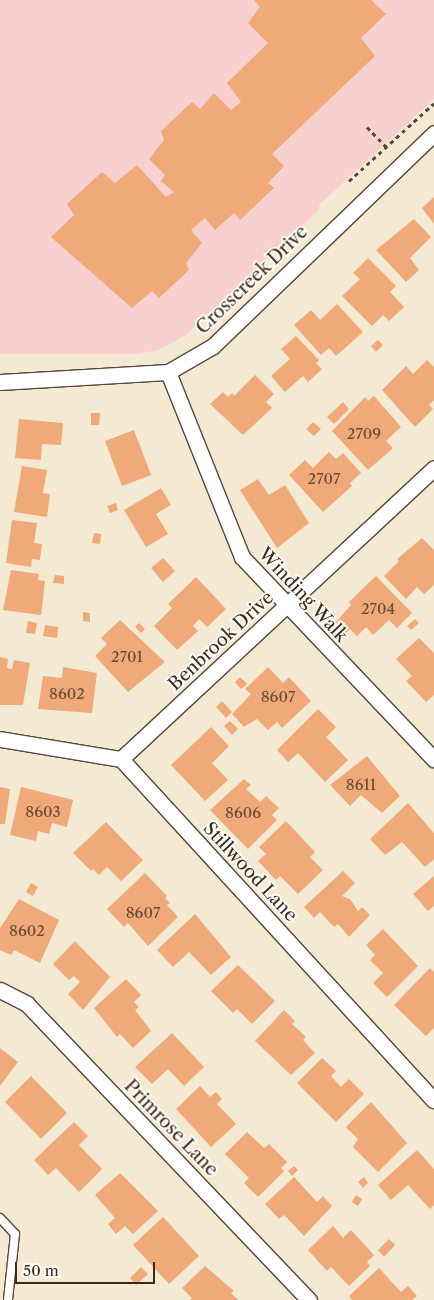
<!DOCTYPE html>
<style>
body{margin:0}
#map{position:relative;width:434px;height:1300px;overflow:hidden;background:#f4ead4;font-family:"Libre Caslon Text",serif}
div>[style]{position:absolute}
.built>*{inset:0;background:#f7d0cf}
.building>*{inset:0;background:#f0a978}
.path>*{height:3px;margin-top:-1.5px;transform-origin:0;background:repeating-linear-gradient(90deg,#574739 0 4px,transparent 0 8px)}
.roads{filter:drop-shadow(1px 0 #574739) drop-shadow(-1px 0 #574739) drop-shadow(0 1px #574739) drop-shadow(0 -1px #574739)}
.lane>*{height:8px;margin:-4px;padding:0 4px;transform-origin:4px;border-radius:4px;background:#fff}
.street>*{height:15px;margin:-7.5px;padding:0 7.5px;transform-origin:7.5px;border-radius:7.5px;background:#fff}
span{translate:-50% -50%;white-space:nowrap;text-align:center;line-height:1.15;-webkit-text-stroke:4px #fdfcf7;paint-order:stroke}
.number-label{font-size:15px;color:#684a34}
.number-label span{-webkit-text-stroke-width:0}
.street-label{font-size:18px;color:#3b2a1e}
.scale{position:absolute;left:15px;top:1262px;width:140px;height:22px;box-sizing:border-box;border:2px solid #3b2a1e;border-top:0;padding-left:6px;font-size:15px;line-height:18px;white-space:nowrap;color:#3b2a1e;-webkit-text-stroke:4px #fdfcf7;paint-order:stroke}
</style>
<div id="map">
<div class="built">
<i style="clip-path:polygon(0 0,434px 0,434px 99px,320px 204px,318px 211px,186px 335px,159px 350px,136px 354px,0 354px)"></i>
</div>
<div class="building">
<i style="clip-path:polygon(254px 0,371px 0,386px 14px,361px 38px,375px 56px,272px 154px,284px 166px,268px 183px,274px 188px,240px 220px,234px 213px,215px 230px,205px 218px,191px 230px,202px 243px,186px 263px,189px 270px,159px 298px,152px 291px,132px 308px,51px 237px,74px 215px,67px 204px,102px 172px,115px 183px,137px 165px,166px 197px,174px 192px,161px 181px,165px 175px,149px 159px,164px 140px,161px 131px,192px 102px,200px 109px,214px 93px,231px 110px,241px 102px,227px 83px,268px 43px,248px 23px,260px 7px)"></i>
<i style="clip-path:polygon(434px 197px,434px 224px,422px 208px)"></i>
<i style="clip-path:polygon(414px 219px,431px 237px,410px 258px,419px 270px,406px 282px,376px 250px)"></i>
<i style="clip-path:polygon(368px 258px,396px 286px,390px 292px,404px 307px,389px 321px,383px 315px,372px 326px,342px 296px,360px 279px,353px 273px)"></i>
<i style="clip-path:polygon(337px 304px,363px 332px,336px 356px,329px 348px,321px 355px,294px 325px,311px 310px,320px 320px)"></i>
<i style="clip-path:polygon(296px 336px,319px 360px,316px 363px,322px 369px,308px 382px,303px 376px,285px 392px,271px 376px,290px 359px,281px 349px)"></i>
<i style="clip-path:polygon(378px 340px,383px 345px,376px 352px,371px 346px)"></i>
<i style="clip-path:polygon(427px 360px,434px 367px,434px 400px,429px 405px,433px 409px,415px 427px,382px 390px,406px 366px,413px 374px)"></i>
<i style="clip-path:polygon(255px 375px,274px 394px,266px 402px,272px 408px,243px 435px,210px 404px,223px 392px,228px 397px,232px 393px,234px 396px)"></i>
<i style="clip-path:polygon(374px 396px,401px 427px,386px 441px,393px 448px,368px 470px,332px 431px,365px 397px,368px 401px)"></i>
<i style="clip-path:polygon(343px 402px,349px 409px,334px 424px,327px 417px)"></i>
<i style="clip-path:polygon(91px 413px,100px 413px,99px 425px,91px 425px)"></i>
<i style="clip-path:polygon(19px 419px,63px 423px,61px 445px,42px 444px,41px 460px,15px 458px)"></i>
<i style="clip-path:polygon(313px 422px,321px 429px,314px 436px,306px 429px)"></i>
<i style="clip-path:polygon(134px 430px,151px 475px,122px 486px,105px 441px)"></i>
<i style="clip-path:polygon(329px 452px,336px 459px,343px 453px,361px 473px,350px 483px,352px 486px,323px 512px,289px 475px,305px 460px,313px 468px)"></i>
<i style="clip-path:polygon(22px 466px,47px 470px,43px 493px,50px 494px,47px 517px,14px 512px)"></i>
<i style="clip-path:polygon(258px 479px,269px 495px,285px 485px,309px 523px,277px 548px,240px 490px)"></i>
<i style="clip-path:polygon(161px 488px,171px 505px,156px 514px,168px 534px,146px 547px,124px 510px)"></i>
<i style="clip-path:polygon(116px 503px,118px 510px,110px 513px,107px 506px)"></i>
<i style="clip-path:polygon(12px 520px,37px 523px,34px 543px,42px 544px,40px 560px,32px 559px,31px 567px,6px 563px)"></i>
<i style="clip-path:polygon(94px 533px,101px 534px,100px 544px,92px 543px)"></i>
<i style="clip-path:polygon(422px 538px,434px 550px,434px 585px,424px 594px,417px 587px,406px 599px,384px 576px,399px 561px,397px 559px)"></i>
<i style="clip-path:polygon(163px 558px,175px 571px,163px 582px,151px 568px)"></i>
<i style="clip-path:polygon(11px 570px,39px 574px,38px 580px,45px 581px,41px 615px,3px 610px)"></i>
<i style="clip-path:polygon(55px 575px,64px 576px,64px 584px,53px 583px)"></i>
<i style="clip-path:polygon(376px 576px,412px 613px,397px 628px,389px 620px,373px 635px,366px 627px,357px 636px,350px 629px,345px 634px,334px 624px,351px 605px,349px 602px)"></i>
<i style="clip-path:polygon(196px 577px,226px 609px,207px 627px,199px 619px,193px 626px,198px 631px,177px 650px,154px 626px,172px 608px,168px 604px)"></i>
<i style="clip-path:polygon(83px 612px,90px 613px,90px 622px,83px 621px)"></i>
<i style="clip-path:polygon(415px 619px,419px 623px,411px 630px,407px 626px)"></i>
<i style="clip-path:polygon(120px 620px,165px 662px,128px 692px,95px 656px,107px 644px,101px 638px)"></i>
<i style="clip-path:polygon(28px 621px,37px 623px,35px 634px,26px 633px)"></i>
<i style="clip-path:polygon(139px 623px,145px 629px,141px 633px,135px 627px)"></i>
<i style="clip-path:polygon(45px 625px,58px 627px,57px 638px,43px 636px)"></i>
<i style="clip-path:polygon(419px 638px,434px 653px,434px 695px,426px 702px,406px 681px,412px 676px,396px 659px)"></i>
<i style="clip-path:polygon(0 657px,8px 659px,7px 668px,12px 669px,14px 660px,30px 663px,23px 705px,0 705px)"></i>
<i style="clip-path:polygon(63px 667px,97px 673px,92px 713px,38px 709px,43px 676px,62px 678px)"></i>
<i style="clip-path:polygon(268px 667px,283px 683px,289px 677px,311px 701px,282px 728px,277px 722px,268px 730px,257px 719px,244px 727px,232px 714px,251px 694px,245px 689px)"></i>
<i style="clip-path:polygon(240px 677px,247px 684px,241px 689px,235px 682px)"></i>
<i style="clip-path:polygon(222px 701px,232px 712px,226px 718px,216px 707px)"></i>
<i style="clip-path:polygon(318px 709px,336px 727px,326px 737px,348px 760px,325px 782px,298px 753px,288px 762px,277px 750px)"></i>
<i style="clip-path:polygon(230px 721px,238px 729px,232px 735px,224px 726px)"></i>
<i style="clip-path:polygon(211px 727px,229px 746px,212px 763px,228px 780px,205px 801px,171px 765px)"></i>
<i style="clip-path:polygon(367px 756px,400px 796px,382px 813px,361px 795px,350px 806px,330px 785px)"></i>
<i style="clip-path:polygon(244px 779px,251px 785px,246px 789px,260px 802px,266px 796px,279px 808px,272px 815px,277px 820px,248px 849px,210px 810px)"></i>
<i style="clip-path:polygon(0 787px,10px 789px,5px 824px,0 824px)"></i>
<i style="clip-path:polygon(21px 787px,73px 800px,67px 827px,52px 823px,49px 834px,38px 831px,36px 841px,10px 835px)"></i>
<i style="clip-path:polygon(408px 803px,434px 833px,434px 859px,425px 867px,402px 842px,385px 855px,370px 839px)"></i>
<i style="clip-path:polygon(286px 821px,315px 852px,310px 857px,323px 870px,298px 894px,280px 876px,276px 880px,258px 861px,266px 854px,259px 847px)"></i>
<i style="clip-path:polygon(106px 822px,143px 860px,121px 881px,107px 867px,99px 875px,93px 869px,91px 871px,73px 853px)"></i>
<i style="clip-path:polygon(343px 871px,355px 883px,342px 896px,350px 899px,358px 911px,362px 907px,370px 915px,349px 937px,338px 924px,334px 927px,320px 912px,314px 918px,304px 907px)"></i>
<i style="clip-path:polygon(145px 873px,167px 896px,165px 898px,170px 903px,167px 905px,178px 917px,148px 946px,128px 923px,124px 927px,107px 909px)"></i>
<i style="clip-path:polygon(434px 876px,434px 906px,428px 911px,413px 894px)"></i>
<i style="clip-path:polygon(31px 883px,38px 887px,33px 896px,26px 892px)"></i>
<i style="clip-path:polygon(19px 899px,59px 920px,40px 963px,14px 950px,11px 955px,0 950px,0 928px)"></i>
<i style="clip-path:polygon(195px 914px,231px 957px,211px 975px,189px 952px,173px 967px,157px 950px)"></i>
<i style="clip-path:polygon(383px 929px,418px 966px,387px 997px,373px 983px,383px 973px,370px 960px,375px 955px,366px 945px)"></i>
<i style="clip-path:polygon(75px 941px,110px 977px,83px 1010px,68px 994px,80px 982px,74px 976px,69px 980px,53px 964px)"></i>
<i style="clip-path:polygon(238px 965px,275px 1001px,252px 1024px,237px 1009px,233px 1013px,211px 991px)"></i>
<i style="clip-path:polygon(430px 968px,434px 972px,434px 1028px,426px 1036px,394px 1005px)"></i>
<i style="clip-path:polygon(126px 979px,141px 995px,134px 1002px,139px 1007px,135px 1010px,151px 1031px,133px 1048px,120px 1034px,117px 1037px,94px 1008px)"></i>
<i style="clip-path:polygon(284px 1010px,295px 1021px,292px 1024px,306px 1037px,303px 1040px,315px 1053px,291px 1075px,255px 1041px)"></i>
<i style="clip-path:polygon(172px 1033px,204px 1067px,184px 1086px,168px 1069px,152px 1084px,135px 1067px)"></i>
<i style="clip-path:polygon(0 1048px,18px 1062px,0 1086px)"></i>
<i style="clip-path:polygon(322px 1058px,336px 1071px,331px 1076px,341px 1087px,349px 1079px,364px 1094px,336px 1122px,297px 1083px)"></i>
<i style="clip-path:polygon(31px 1076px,67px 1113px,41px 1139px,5px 1102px)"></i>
<i style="clip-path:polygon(200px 1086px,210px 1097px,216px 1092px,222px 1099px,217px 1104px,236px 1124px,211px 1147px,176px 1109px)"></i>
<i style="clip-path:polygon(371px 1102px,407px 1143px,378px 1172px,353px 1147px,358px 1139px,346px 1127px)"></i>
<i style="clip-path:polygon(74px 1122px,88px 1136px,79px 1145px,102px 1169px,79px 1192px,56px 1168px,48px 1175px,34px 1160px)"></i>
<i style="clip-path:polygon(247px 1132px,264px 1148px,269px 1144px,287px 1162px,281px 1168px,284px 1171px,258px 1197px,244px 1183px,249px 1178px,225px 1154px)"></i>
<i style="clip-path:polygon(417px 1150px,434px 1169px,434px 1205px,430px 1209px,408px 1185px,391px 1200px,378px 1185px)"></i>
<i style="clip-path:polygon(294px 1166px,298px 1170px,292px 1176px,288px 1171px)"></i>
<i style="clip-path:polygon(120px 1173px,158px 1211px,133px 1234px,125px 1226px,116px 1234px,108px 1224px,115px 1218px,95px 1195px)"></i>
<i style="clip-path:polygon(294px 1177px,317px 1202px,323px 1196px,332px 1206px,304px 1236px,284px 1215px,279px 1219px,265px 1204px)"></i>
<i style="clip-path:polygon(364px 1177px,368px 1183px,363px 1188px,358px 1182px)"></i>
<i style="clip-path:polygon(356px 1195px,362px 1199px,358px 1206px,352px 1202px)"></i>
<i style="clip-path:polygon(163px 1217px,199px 1256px,169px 1284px,133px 1245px)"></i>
<i style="clip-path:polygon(333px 1226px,343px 1238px,351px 1230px,374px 1255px,367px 1262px,370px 1266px,349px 1286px,331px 1267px,327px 1271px,308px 1250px)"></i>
<i style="clip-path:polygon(389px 1239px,395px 1245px,384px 1257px,378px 1250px)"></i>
<i style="clip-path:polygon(205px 1266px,234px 1291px,231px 1293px,238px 1300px,190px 1300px,192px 1298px,182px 1288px)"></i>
<i style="clip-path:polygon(141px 1267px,148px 1274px,136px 1285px,130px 1278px)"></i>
<i style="clip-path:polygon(379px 1268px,401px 1292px,408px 1286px,417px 1296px,412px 1300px,352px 1300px,349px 1296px)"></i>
</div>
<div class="path">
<i style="left:367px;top:127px;width:30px;rotate:46deg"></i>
<i style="left:349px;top:181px;width:115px;rotate:-42.5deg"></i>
</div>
<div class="roads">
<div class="lane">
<i style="left:0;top:1218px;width:22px;rotate:47deg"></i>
<i style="left:15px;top:1234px;width:66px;rotate:96.1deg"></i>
</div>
<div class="street">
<i style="left:168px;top:372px;width:199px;rotate:68.2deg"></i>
<i style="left:242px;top:557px;width:279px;rotate:46.5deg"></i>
<i style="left:0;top:382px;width:168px;rotate:-3.4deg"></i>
<i style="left:168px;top:372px;width:52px;rotate:-30deg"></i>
<i style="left:213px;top:346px;width:307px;rotate:-43.9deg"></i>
<i style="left:0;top:739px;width:123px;rotate:9.4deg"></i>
<i style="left:121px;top:759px;width:463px;rotate:47.5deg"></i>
<i style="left:121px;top:759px;width:427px;rotate:-42.9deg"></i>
<i style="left:0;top:990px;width:30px;rotate:27deg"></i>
<i style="left:27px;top:1004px;width:409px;rotate:46.4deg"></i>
</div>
</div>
<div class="number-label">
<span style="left:364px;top:434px">2709</span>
<span style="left:324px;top:479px">2707</span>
<span style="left:378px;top:609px">2704</span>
<span style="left:127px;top:657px">2701</span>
<span style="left:67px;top:694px">8602</span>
<span style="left:278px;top:697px">8607</span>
<span style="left:361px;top:785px">8611</span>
<span style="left:43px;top:812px">8603</span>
<span style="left:243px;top:813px">8606</span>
<span style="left:143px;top:913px">8607</span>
<span style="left:27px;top:931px">8602</span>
</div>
<div class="street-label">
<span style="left:252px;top:280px;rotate:-44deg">Crosscreek Drive</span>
<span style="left:303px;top:595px;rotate:47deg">Winding Walk</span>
<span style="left:221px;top:641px;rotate:-43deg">Benbrook Drive</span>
<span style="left:250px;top:872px;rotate:47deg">Stillwood Lane</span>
<span style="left:171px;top:1128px;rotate:46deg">Primrose Lane</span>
</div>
<div class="scale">50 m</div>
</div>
